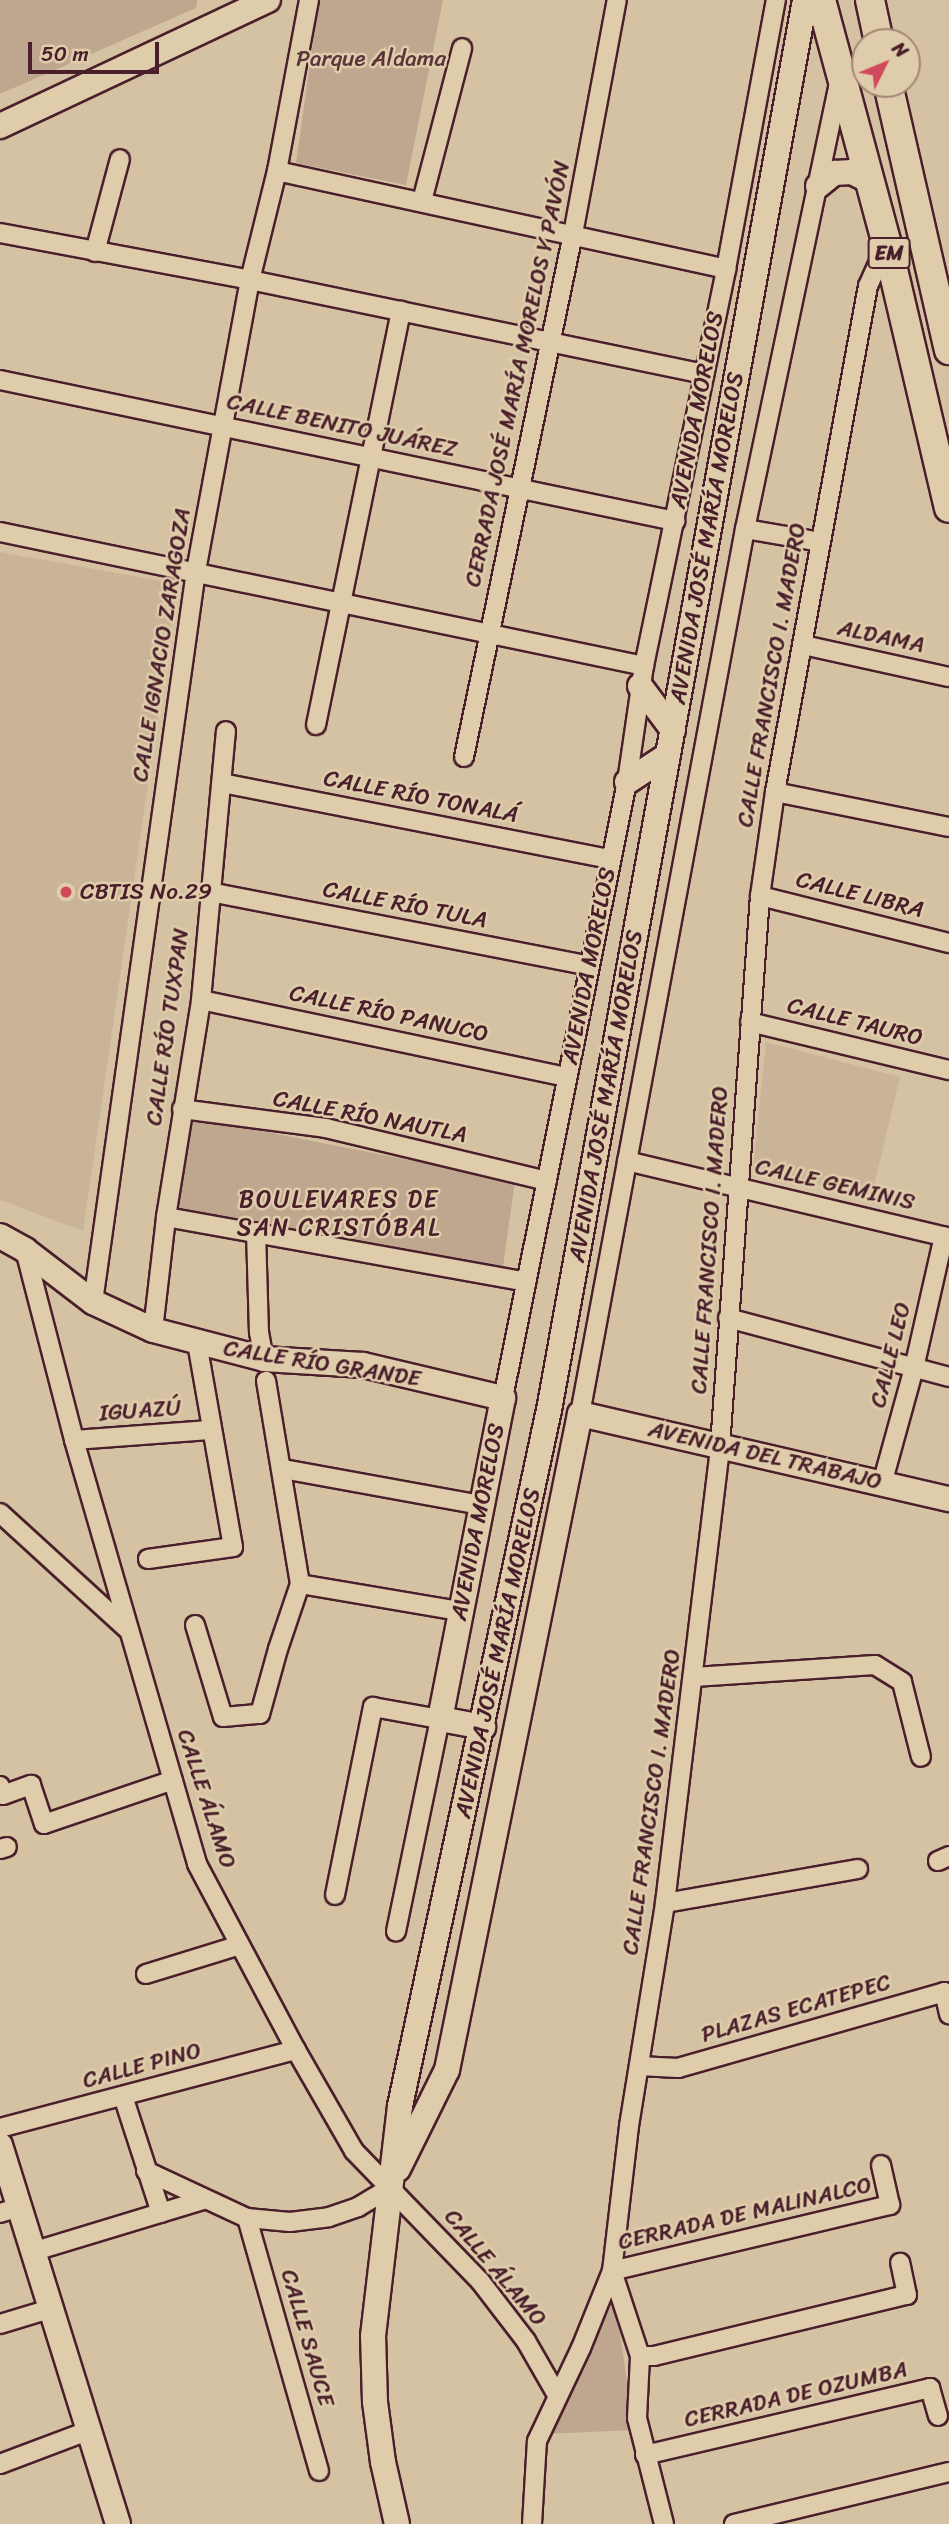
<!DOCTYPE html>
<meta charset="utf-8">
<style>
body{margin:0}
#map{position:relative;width:949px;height:2524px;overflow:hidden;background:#d5c2a2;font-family:Sriracha,sans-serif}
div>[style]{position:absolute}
.built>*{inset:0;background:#c9b498}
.green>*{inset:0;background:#bea78e}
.roads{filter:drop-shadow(2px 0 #4a1f2b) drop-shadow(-2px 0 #4a1f2b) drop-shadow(0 2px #4a1f2b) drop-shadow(0 -2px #4a1f2b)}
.street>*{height:18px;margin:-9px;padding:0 9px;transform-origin:9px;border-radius:9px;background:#deccaa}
.secondary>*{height:24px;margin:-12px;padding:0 12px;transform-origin:12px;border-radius:12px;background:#deccaa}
.primary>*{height:28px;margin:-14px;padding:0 14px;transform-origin:14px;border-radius:14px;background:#deccaa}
.dots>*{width:19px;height:19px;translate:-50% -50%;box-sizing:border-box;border:4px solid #deccaa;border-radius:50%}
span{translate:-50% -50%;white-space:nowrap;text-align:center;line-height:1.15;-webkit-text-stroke:5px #deccaa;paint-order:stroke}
.shield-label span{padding:2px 5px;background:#deccaa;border:2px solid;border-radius:5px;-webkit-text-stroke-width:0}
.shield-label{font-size:21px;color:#4a1f2b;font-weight:700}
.park-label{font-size:23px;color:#5b333a}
.street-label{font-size:23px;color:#4a1f2b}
.poi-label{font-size:23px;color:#4a1f2b}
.left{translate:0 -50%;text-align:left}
.neighbourhood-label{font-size:24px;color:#4a1f2b;letter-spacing:2px}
.north{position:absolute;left:851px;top:28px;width:70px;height:70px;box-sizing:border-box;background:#deccaa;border:2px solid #a38777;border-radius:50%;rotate:47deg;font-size:19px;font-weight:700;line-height:28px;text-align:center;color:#4a1f2b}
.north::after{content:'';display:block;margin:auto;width:24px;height:32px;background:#d1495b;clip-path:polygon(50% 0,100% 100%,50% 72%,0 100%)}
.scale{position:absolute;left:28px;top:42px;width:131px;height:32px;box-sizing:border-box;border:4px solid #4a1f2b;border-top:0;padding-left:9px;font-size:21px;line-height:24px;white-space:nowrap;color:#4a1f2b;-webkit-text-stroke:5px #deccaa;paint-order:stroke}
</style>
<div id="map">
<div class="built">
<i style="clip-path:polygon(0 552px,177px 584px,83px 1231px,0 1200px)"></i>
<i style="clip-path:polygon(766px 1042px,900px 1077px,871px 1198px,753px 1168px)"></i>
</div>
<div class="green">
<i style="clip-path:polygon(0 0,197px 0,196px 8px,0 94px)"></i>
<i style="clip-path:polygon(319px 0,443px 0,406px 185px,296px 163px)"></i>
<i style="clip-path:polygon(191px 1117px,515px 1181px,503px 1267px,175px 1209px)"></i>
<i style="clip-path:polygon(615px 2299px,634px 2430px,545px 2434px)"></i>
</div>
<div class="roads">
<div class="street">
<i style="left:277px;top:171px;width:460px;rotate:12.3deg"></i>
<i style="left:422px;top:201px;width:158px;rotate:-75.3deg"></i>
<i style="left:0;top:233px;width:254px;rotate:10.6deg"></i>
<i style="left:250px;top:280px;width:464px;rotate:11.7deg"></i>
<i style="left:95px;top:252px;width:96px;rotate:-75deg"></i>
<i style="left:0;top:380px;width:690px;rotate:11.8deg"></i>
<i style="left:745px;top:529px;width:76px;rotate:9.8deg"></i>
<i style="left:0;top:532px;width:658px;rotate:11.75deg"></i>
<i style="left:803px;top:645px;width:149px;rotate:12.4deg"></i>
<i style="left:316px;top:725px;width:423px;rotate:-78.4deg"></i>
<i style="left:464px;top:757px;width:534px;rotate:-78.23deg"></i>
<i style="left:573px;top:234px;width:238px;rotate:-79.4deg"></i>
<i style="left:222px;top:783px;width:396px;rotate:11.1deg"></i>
<i style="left:775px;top:792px;width:177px;rotate:11.4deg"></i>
<i style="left:210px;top:892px;width:387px;rotate:11deg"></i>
<i style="left:760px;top:896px;width:195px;rotate:14deg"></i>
<i style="left:201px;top:1000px;width:374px;rotate:11.9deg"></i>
<i style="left:750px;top:1022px;width:205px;rotate:13.6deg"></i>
<i style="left:182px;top:1109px;width:145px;rotate:7.5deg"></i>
<i style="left:326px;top:1128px;width:227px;rotate:13.5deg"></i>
<i style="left:627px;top:1161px;width:331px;rotate:13.4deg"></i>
<i style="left:166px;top:1217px;width:366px;rotate:10.2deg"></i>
<i style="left:256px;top:1232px;width:100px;rotate:88.3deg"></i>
<i style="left:259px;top:1332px;width:27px;rotate:80deg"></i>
<i style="left:25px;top:1250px;width:196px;rotate:75.5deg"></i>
<i style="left:74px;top:1440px;width:441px;rotate:73.8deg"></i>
<i style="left:197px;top:1864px;width:211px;rotate:62deg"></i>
<i style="left:296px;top:2050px;width:116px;rotate:60.1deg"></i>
<i style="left:354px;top:2151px;width:181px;rotate:45.9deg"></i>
<i style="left:480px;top:2281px;width:76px;rotate:52.5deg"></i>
<i style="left:526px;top:2341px;width:62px;rotate:60.1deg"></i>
<i style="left:93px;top:1302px;width:738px;rotate:-81.98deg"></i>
<i style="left:196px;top:571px;width:296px;rotate:-79.5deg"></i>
<i style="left:250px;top:280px;width:112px;rotate:-76.1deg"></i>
<i style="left:277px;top:171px;width:174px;rotate:-79.4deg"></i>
<i style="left:728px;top:1318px;width:229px;rotate:14.9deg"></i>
<i style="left:153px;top:1330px;width:114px;rotate:-83.4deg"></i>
<i style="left:166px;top:1217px;width:220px;rotate:-80.8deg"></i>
<i style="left:201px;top:1000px;width:270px;rotate:-84.7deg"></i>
<i style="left:503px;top:1398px;width:628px;rotate:-78.62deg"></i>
<i style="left:627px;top:782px;width:117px;rotate:-81.7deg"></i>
<i style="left:644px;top:666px;width:405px;rotate:-78.3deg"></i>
<i style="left:726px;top:269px;width:274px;rotate:-79.5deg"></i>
<i style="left:580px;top:1414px;width:900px;rotate:-79.44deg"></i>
<i style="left:745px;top:529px;width:455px;rotate:-78.1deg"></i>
<i style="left:74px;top:1440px;width:136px;rotate:-4.2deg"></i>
<i style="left:283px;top:1469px;width:201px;rotate:10.3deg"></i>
<i style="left:882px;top:1484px;width:120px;rotate:-74.6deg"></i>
<i style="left:914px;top:1368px;width:135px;rotate:-77.2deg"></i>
<i style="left:0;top:1513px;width:173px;rotate:42.4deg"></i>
<i style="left:148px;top:1559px;width:86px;rotate:-8deg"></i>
<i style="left:233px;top:1547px;width:207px;rotate:-100deg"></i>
<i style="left:300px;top:1584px;width:162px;rotate:9.6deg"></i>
<i style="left:195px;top:1625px;width:96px;rotate:73.1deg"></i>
<i style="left:223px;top:1717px;width:37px;rotate:-5deg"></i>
<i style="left:260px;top:1714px;width:67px;rotate:-74.5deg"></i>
<i style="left:278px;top:1649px;width:69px;rotate:-71.3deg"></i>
<i style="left:300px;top:1584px;width:206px;rotate:-99.5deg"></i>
<i style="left:694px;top:1677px;width:181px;rotate:-3.8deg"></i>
<i style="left:875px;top:1665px;width:32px;rotate:32deg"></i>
<i style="left:902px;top:1682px;width:77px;rotate:75.8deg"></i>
<i style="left:0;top:1786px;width:9px;rotate:72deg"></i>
<i style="left:3px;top:1795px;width:30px;rotate:-20deg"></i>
<i style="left:31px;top:1785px;width:41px;rotate:71.6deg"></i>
<i style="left:44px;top:1824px;width:136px;rotate:-18.8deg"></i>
<i style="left:0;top:1849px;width:7px;rotate:-16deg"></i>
<i style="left:938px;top:1861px;width:12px;rotate:-24deg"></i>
<i style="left:335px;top:1895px;width:192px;rotate:-78.6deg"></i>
<i style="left:373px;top:1707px;width:68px;rotate:10.2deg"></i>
<i style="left:440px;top:1719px;width:217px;rotate:101.7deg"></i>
<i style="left:665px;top:1903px;width:196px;rotate:-10deg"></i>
<i style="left:146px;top:1974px;width:98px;rotate:-17.1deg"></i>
<i style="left:639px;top:2066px;width:39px;rotate:3deg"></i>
<i style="left:678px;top:2068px;width:277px;rotate:-15.9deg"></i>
<i style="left:944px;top:1992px;width:23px;rotate:77deg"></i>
<i style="left:123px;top:2096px;width:123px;rotate:72deg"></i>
<i style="left:0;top:2128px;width:306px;rotate:-14.8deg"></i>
<i style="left:146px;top:2171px;width:111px;rotate:25deg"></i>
<i style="left:247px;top:2218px;width:43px;rotate:5.3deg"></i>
<i style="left:290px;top:2222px;width:39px;rotate:-7deg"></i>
<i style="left:329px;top:2217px;width:31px;rotate:-19deg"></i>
<i style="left:358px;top:2207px;width:35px;rotate:-31deg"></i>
<i style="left:0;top:2213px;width:21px;rotate:-17deg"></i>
<i style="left:247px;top:2218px;width:263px;rotate:74.1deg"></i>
<i style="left:35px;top:2251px;width:176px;rotate:-16.9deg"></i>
<i style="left:0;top:2324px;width:55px;rotate:-16.8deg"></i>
<i style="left:640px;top:2356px;width:14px"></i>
<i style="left:654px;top:2356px;width:260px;rotate:-13.6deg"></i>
<i style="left:907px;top:2295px;width:33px;rotate:-102deg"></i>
<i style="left:645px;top:2455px;width:293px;rotate:-13.2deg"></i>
<i style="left:930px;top:2388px;width:29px;rotate:74deg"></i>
<i style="left:0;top:2464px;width:96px;rotate:-20.7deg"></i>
<i style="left:532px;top:2524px;width:83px;rotate:-86.6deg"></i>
<i style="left:537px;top:2441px;width:103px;rotate:-64.7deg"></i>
<i style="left:581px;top:2348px;width:83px;rotate:-68.1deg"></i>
<i style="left:612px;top:2271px;width:146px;rotate:-83.3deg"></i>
<i style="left:629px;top:2126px;width:226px;rotate:-80.8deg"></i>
<i style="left:665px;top:1903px;width:460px;rotate:-83.1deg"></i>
<i style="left:720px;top:1446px;width:551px;rotate:-85.84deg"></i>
<i style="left:760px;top:896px;width:105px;rotate:-81.8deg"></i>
<i style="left:775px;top:792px;width:514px;rotate:-79.59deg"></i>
<i style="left:868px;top:286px;width:46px;rotate:-65.7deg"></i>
<i style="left:664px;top:2524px;width:109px;rotate:-104.3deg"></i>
<i style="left:637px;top:2418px;width:62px;rotate:-87.2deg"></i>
<i style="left:640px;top:2356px;width:89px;rotate:-108.2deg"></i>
<i style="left:612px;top:2271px;width:286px;rotate:-13.4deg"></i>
<i style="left:890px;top:2205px;width:41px;rotate:-102.7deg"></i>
<i style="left:734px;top:2524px;width:221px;rotate:-13.6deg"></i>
</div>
<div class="secondary">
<i style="left:0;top:126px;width:296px;rotate:-25.2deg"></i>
<i style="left:818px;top:186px;width:21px;rotate:-39deg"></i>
<i style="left:834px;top:173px;width:18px;rotate:-3deg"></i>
<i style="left:852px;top:172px;width:20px;rotate:27deg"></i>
<i style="left:640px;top:686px;width:55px;rotate:53.1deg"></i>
<i style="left:627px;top:782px;width:49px;rotate:-33.4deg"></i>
<i style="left:0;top:1236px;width:29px;rotate:29deg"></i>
<i style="left:25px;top:1250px;width:86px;rotate:37.4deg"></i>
<i style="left:93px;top:1302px;width:66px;rotate:25deg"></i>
<i style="left:153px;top:1330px;width:115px;rotate:14.6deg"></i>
<i style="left:264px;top:1359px;width:99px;rotate:3.5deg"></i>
<i style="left:363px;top:1365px;width:144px;rotate:13.3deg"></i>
<i style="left:503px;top:1398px;width:327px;rotate:101.1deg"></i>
<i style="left:440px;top:1719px;width:44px;rotate:10.5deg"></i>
<i style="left:0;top:2145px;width:397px;rotate:72.7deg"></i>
<i style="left:398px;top:2169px;width:110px;rotate:-63.7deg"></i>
<i style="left:447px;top:2070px;width:669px;rotate:-78.54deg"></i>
<i style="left:580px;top:1414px;width:379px;rotate:13deg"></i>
<i style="left:397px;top:2524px;width:64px;rotate:-102.7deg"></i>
<i style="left:383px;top:2462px;width:61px;rotate:-97.6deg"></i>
<i style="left:375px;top:2402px;width:66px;rotate:-91.7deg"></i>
<i style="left:373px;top:2336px;width:232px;rotate:-83.3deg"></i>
<i style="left:400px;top:2106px;width:712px;rotate:-77.92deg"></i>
<i style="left:549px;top:1410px;width:1433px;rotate:-79.71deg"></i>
</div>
<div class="primary">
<i style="left:821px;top:0;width:253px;rotate:74.9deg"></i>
<i style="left:887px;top:244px;width:271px;rotate:76.8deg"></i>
<i style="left:870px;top:0;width:43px;rotate:77.9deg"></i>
<i style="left:888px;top:84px;width:273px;rotate:77.1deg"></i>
</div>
</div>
<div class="dots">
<i style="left:66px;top:892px;background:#d1495b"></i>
</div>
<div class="shield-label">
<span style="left:889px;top:253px">EM</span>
</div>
<div class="park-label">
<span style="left:371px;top:59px">Parque Aldama</span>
</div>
<div class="street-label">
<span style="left:518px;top:374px;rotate:-78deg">CERRADA JOSÉ MARÍA MORELOS Y PAVÓN</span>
<span style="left:697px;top:410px;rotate:-79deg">AVENIDA MORELOS</span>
<span style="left:342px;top:426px;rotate:12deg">CALLE BENITO JUÁREZ</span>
<span style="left:707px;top:538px;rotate:-80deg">AVENIDA JOSÉ MARÍA MORELOS</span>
<span style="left:881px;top:637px;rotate:12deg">ALDAMA</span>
<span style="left:162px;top:645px;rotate:-81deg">CALLE IGNACIO ZARAGOZA</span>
<span style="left:772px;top:675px;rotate:-80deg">CALLE FRANCISCO I. MADERO</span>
<span style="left:421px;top:797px;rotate:11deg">CALLE RÍO TONALÁ</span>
<span style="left:860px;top:895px;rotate:14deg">CALLE LIBRA</span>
<span style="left:405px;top:905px;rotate:11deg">CALLE RÍO TULA</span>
<span style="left:589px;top:966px;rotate:-79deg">AVENIDA MORELOS</span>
<span style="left:389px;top:1014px;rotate:12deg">CALLE RÍO PANUCO</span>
<span style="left:855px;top:1022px;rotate:14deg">CALLE TAURO</span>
<span style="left:168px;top:1027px;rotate:-82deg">CALLE RÍO TUXPAN</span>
<span style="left:606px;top:1096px;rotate:-80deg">AVENIDA JOSÉ MARÍA MORELOS</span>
<span style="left:370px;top:1117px;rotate:11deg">CALLE RÍO NAUTLA</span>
<span style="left:835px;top:1185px;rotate:13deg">CALLE GEMINIS</span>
<span style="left:710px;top:1240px;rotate:-86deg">CALLE FRANCISCO I. MADERO</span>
<span style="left:891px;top:1355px;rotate:-76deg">CALLE LEO</span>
<span style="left:322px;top:1364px;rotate:9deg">CALLE RÍO GRANDE</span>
<span style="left:140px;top:1411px;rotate:-4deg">IGUAZÚ</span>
<span style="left:765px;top:1456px;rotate:13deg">AVENIDA DEL TRABAJO</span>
<span style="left:478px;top:1522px;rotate:-79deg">AVENIDA MORELOS</span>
<span style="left:498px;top:1653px;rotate:-78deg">AVENIDA JOSÉ MARÍA MORELOS</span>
<span style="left:206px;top:1799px;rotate:72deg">CALLE ÁLAMO</span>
<span style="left:652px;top:1802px;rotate:-82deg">CALLE FRANCISCO I. MADERO</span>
<span style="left:796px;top:2009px;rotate:-16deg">PLAZAS ECATEPEC</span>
<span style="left:142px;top:2066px;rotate:-15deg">CALLE PINO</span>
<span style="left:745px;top:2214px;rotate:-13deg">CERRADA DE MALINALCO</span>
<span style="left:495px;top:2268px;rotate:50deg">CALLE ÁLAMO</span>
<span style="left:307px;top:2338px;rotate:74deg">CALLE SAUCE</span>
<span style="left:796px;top:2395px;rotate:-13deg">CERRADA DE OZUMBA</span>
</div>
<div class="poi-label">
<span class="left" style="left:80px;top:892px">CBTIS No.29</span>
</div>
<div class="neighbourhood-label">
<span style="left:339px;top:1214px">BOULEVARES DE<br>SAN CRISTÓBAL</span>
</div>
<div class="north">N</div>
<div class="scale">50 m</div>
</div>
